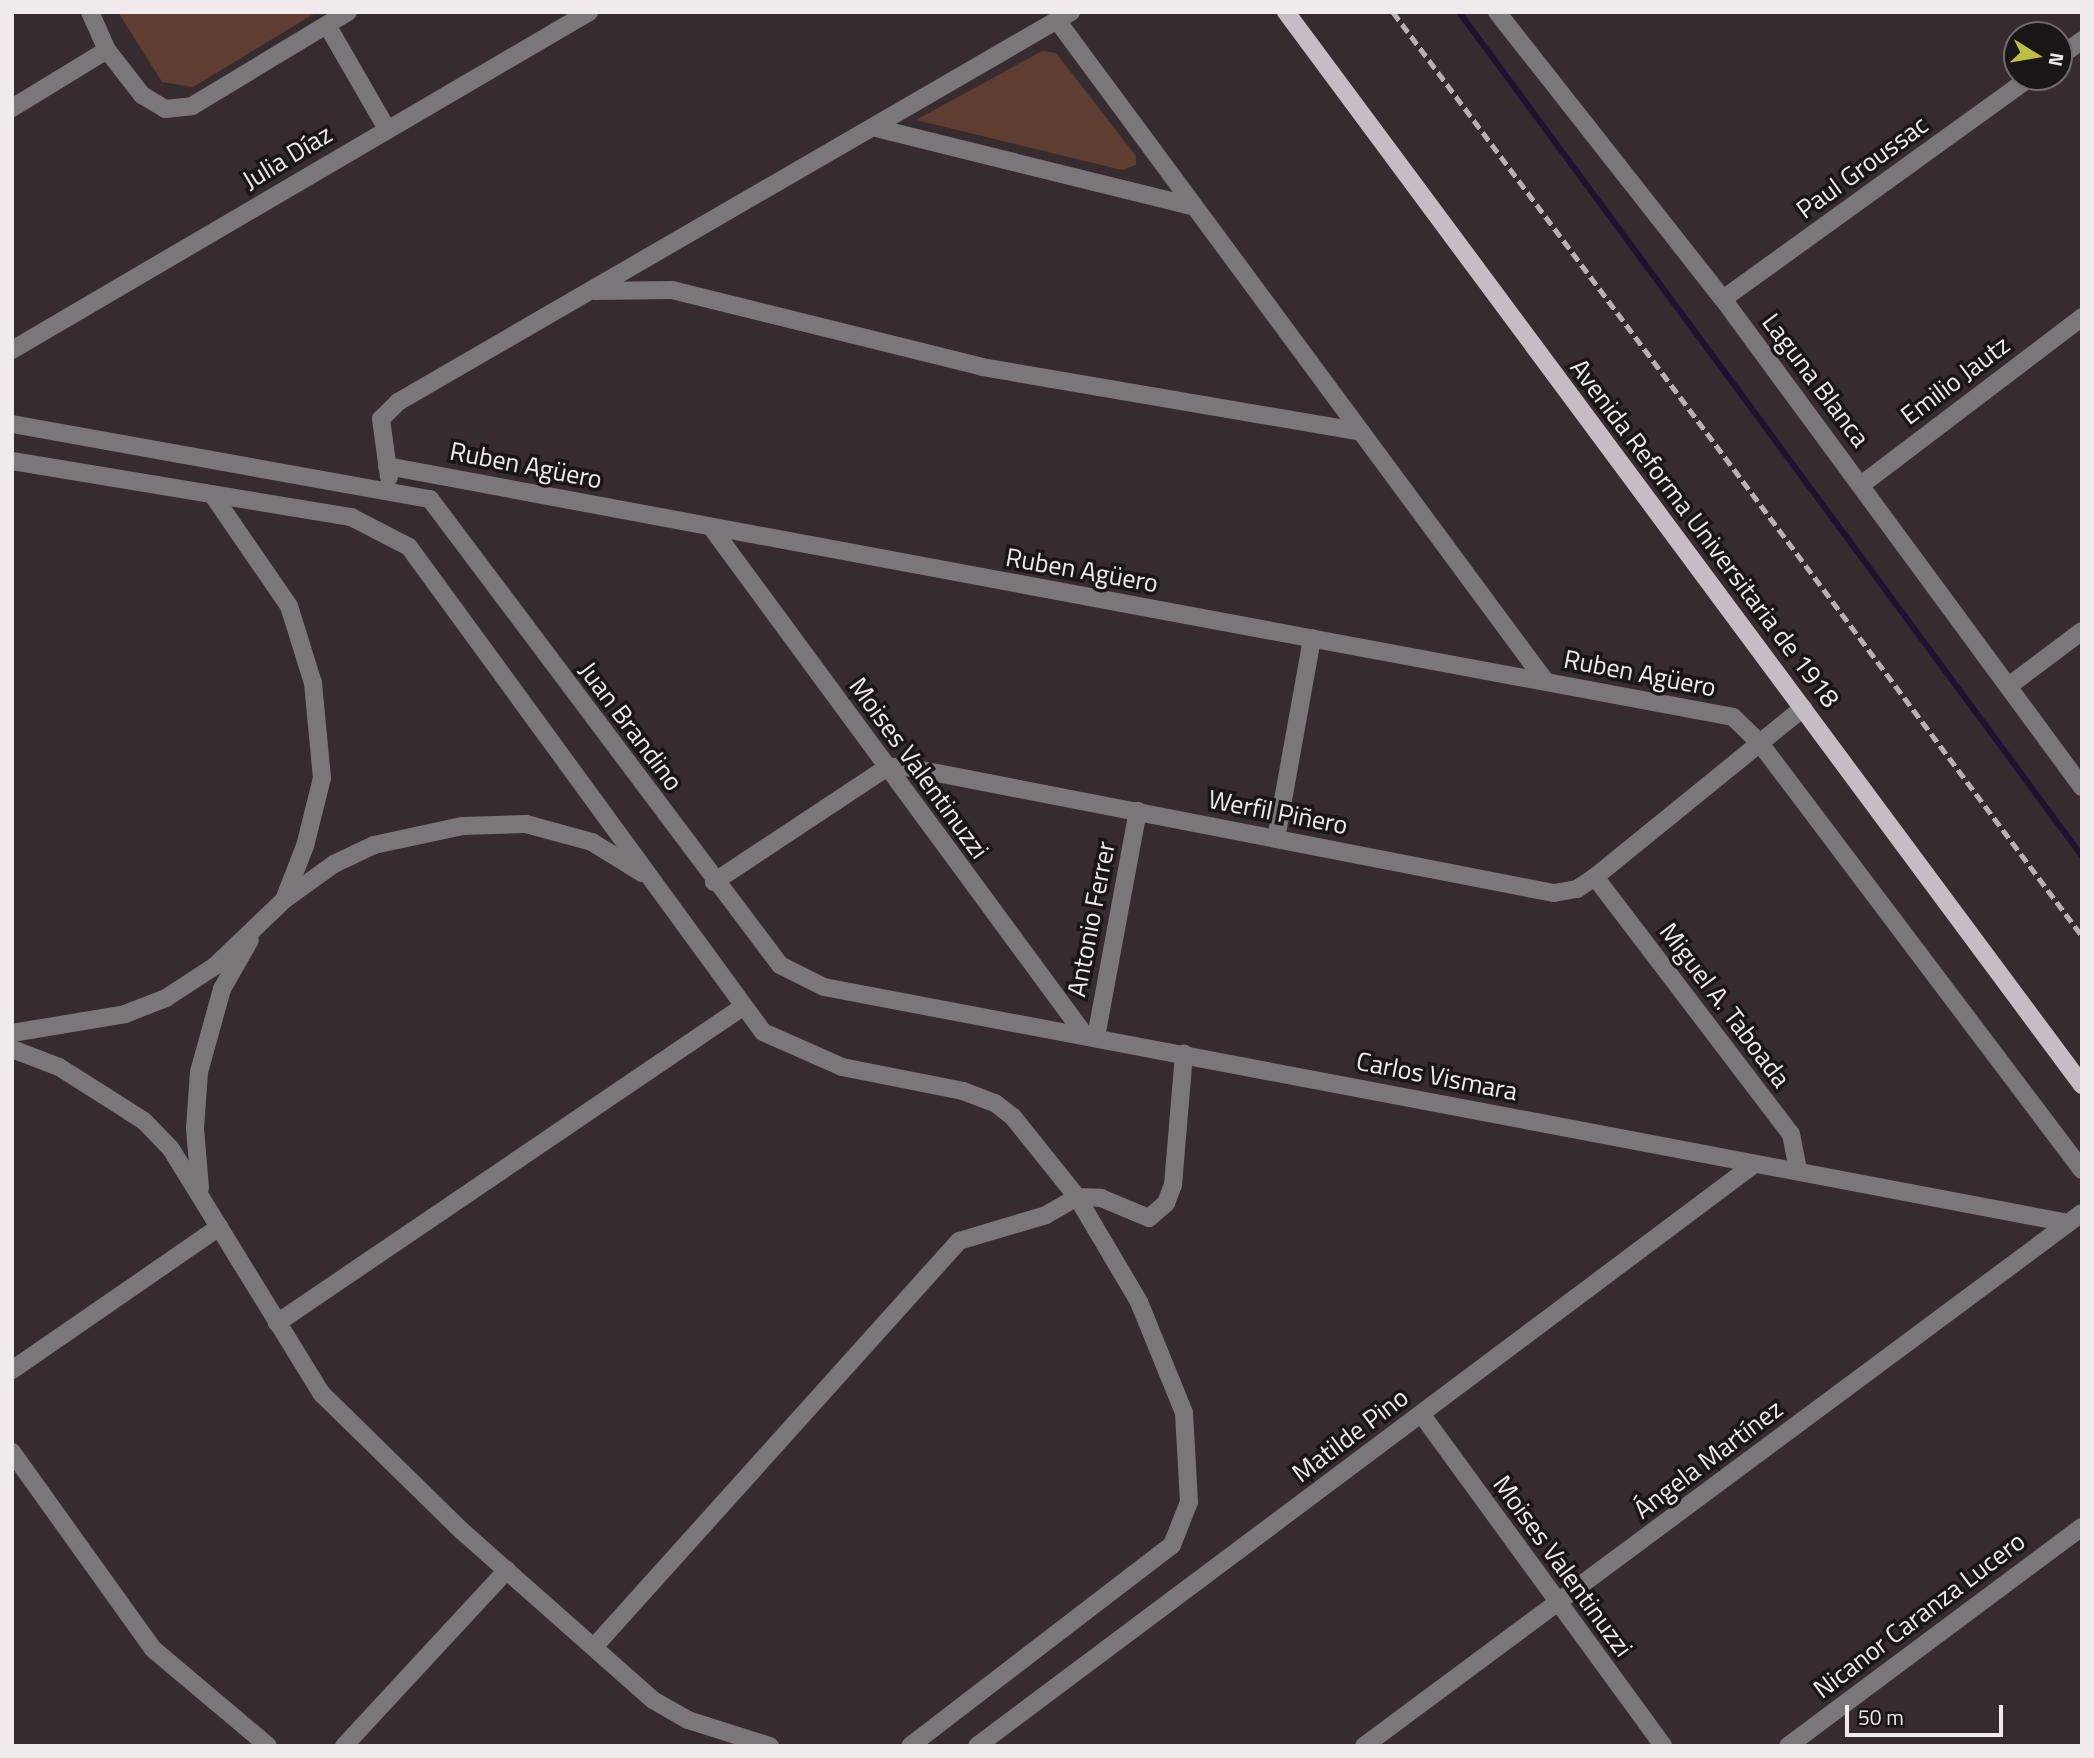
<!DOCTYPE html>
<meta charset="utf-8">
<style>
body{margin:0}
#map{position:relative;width:2094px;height:1758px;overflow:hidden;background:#362c30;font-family:"Titillium Web",sans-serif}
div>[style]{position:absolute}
.green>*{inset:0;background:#5f3d31}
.stream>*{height:6px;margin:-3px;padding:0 3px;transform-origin:3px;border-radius:3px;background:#201130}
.minor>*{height:18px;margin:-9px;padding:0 9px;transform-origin:9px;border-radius:9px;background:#7a767a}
.major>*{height:18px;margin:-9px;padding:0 9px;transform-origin:9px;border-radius:9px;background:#c5bcc4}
.rail>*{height:5px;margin-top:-2.5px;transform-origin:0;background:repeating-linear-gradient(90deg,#b8b0b3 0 10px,transparent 0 15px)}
span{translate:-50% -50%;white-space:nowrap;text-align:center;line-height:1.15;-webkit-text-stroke:7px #1a1617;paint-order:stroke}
.street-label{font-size:26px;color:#f1eaed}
.frame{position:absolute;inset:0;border:14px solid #f1eaed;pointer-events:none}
.north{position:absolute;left:2003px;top:21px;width:70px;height:70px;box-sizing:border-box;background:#1a1617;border:2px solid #706b6d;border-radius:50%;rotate:101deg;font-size:19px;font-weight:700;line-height:28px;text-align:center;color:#f1eaed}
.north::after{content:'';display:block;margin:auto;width:24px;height:32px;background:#bdbf43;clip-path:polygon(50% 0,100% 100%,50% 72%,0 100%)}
.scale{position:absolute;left:1845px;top:1705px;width:158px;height:32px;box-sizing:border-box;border:4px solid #f1eaed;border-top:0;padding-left:9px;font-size:21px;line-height:24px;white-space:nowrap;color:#f1eaed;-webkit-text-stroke:5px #1a1617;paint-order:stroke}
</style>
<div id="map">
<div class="green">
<i style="clip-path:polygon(118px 12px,317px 12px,193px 87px,162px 82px)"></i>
<i style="clip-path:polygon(1042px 51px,1056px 53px,1136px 156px,1136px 165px,1122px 170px,916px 120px)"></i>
</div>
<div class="stream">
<i style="left:1459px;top:12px;width:1049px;rotate:53.57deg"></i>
</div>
<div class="minor">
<i style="left:90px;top:12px;width:42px;rotate:65.9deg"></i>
<i style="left:107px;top:50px;width:57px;rotate:52.1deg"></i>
<i style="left:142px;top:95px;width:27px;rotate:31deg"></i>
<i style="left:165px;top:109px;width:27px;rotate:-6deg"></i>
<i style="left:192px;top:106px;width:182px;rotate:-31.1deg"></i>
<i style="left:1497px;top:12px;width:365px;rotate:51.8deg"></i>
<i style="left:1723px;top:299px;width:606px;rotate:53.66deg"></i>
<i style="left:1059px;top:23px;width:819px;rotate:53.54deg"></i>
<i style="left:327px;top:25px;width:120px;rotate:60deg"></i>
<i style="left:2059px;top:57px;width:29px;rotate:-36deg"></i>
<i style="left:12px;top:108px;width:111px;rotate:-31.4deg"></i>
<i style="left:876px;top:128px;width:325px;rotate:13.9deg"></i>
<i style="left:595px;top:291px;width:77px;rotate:-0.7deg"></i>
<i style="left:672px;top:290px;width:319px;rotate:13.9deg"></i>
<i style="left:982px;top:367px;width:385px;rotate:9.7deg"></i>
<i style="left:1723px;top:299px;width:380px;rotate:-35.8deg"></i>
<i style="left:12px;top:350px;width:669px;rotate:-30.36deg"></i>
<i style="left:12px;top:424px;width:425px;rotate:10.2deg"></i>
<i style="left:430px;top:499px;width:583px;rotate:53.09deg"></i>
<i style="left:780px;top:965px;width:49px;rotate:26.6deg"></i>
<i style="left:824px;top:987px;width:1266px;rotate:10.74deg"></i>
<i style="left:12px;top:461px;width:344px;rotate:9.4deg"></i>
<i style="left:351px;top:517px;width:65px;rotate:27.3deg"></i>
<i style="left:409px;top:547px;width:600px;rotate:53.87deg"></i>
<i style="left:763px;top:1032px;width:86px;rotate:23.9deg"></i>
<i style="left:842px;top:1067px;width:123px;rotate:11.2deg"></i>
<i style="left:963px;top:1091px;width:34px;rotate:21deg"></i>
<i style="left:995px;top:1103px;width:23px;rotate:38deg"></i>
<i style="left:1013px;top:1117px;width:102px;rotate:51.3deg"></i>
<i style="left:1077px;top:1197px;width:122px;rotate:59.4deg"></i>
<i style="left:1139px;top:1302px;width:120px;rotate:67.9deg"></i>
<i style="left:1184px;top:1413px;width:89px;rotate:86.8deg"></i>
<i style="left:1189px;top:1502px;width:46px;rotate:111.6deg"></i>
<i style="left:1172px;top:1545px;width:330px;rotate:142.5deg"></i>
<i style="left:387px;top:466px;width:1369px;rotate:10.56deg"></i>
<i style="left:1733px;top:717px;width:36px;rotate:44deg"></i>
<i style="left:1759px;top:742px;width:536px;rotate:52.96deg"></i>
<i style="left:389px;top:477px;width:59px;rotate:-97.9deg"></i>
<i style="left:381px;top:419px;width:24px;rotate:-45deg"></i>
<i style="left:398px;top:402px;width:778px;rotate:-30.09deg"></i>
<i style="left:1861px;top:485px;width:278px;rotate:-37.2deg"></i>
<i style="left:212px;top:494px;width:136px;rotate:55.5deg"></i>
<i style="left:289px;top:606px;width:81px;rotate:72.7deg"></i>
<i style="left:313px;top:683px;width:95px;rotate:84.6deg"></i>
<i style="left:322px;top:778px;width:70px;rotate:104deg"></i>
<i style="left:305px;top:846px;width:58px;rotate:111.3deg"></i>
<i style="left:714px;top:531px;width:624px;rotate:53.66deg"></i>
<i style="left:2010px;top:685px;width:90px;rotate:-36.9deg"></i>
<i style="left:1276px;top:839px;width:204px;rotate:-79.8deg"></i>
<i style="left:1595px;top:877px;width:323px;rotate:52.7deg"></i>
<i style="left:1791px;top:1134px;width:38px;rotate:79deg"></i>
<i style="left:714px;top:882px;width:205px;rotate:-33.5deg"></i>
<i style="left:885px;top:769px;width:16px;rotate:-11deg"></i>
<i style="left:901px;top:766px;width:665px;rotate:11.01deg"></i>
<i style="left:1554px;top:893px;width:23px;rotate:-10deg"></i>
<i style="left:1577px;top:889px;width:22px;rotate:-34deg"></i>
<i style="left:1595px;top:877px;width:268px;rotate:-39.1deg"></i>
<i style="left:12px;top:1033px;width:115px;rotate:-9.5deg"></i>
<i style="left:125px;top:1014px;width:44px;rotate:-21.3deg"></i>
<i style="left:166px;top:998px;width:59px;rotate:-33.1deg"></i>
<i style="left:215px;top:966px;width:95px;rotate:-43.7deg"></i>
<i style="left:284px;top:900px;width:62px;rotate:-35.8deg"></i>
<i style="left:334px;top:864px;width:44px;rotate:-25.4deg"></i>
<i style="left:374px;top:845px;width:91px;rotate:-12.1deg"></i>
<i style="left:463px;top:826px;width:63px;rotate:-1.8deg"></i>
<i style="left:526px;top:824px;width:68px;rotate:15.3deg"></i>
<i style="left:592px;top:842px;width:59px;rotate:31.8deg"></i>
<i style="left:1096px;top:1037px;width:230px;rotate:-79.5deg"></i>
<i style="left:12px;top:1049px;width:50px;rotate:21deg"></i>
<i style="left:59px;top:1067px;width:54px;rotate:32.2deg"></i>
<i style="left:105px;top:1096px;width:46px;rotate:32.7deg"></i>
<i style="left:144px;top:1121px;width:39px;rotate:46deg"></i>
<i style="left:171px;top:1149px;width:288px;rotate:58.4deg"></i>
<i style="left:322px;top:1394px;width:196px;rotate:44.4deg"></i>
<i style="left:462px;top:1531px;width:255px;rotate:41.5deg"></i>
<i style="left:653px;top:1700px;width:40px;rotate:29.7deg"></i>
<i style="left:688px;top:1720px;width:86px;rotate:17.6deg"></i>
<i style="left:200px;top:1188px;width:60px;rotate:-94.8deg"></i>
<i style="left:195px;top:1128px;width:56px;rotate:-85.9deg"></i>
<i style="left:199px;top:1072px;width:86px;rotate:-74.5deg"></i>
<i style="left:222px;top:989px;width:56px;rotate:-60.3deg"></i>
<i style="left:277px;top:1323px;width:564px;rotate:-34.17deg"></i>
<i style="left:12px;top:1370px;width:252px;rotate:-34.6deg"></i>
<i style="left:1422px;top:1415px;width:409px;rotate:53.9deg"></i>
<i style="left:12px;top:1452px;width:242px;rotate:54.4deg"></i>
<i style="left:153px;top:1649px;width:150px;rotate:40.1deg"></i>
<i style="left:594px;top:1647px;width:546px;rotate:-48.04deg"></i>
<i style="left:959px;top:1241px;width:91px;rotate:-16.6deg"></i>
<i style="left:1046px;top:1215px;width:36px;rotate:-30deg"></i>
<i style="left:1077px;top:1197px;width:24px;rotate:2deg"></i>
<i style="left:1101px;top:1198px;width:52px;rotate:22.6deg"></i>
<i style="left:1149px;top:1218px;width:23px;rotate:-41deg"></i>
<i style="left:1166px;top:1203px;width:19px;rotate:-69deg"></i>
<i style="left:1173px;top:1185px;width:132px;rotate:-85.2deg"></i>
<i style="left:344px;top:1746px;width:240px;rotate:-47.2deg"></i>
<i style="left:977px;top:1746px;width:969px;rotate:-36.82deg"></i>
<i style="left:1364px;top:1746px;width:894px;rotate:-36.59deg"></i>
<i style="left:1788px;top:1746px;width:367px;rotate:-36.7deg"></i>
</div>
<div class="major">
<i style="left:1286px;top:12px;width:1336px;rotate:53.43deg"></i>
</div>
<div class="rail">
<i style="left:1393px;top:12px;width:1153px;rotate:53.29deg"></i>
</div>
<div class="street-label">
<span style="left:287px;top:157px;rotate:-31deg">Julia Díaz</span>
<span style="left:1862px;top:167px;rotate:-36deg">Paul Groussac</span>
<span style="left:1816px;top:380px;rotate:53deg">Laguna Blanca</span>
<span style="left:1955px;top:380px;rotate:-37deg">Emilio Jautz</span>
<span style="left:526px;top:465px;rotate:11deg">Ruben Agüero</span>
<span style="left:1705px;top:533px;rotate:53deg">Avenida Reforma Universitaria de 1918</span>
<span style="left:1082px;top:570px;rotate:10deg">Ruben Agüero</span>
<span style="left:1640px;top:673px;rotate:11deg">Ruben Agüero</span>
<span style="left:631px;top:726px;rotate:53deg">Juan Brandino</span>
<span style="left:919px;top:768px;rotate:54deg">Moises Valentinuzzi</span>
<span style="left:1278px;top:812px;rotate:11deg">Werfil Piñero</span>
<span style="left:1091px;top:919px;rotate:-79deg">Antonio Ferrer</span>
<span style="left:1725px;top:1005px;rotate:53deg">Miguel A. Taboada</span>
<span style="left:1437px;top:1076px;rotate:11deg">Carlos Vismara</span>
<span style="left:1350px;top:1435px;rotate:-37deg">Matilde Pino</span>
<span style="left:1708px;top:1459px;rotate:-37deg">Ángela Martínez</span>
<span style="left:1563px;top:1566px;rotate:54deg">Moises Valentinuzzi</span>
<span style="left:1919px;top:1615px;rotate:-37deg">Nicanor Caranza Lucero</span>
</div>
<div class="frame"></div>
<div class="north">N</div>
<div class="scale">50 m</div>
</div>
